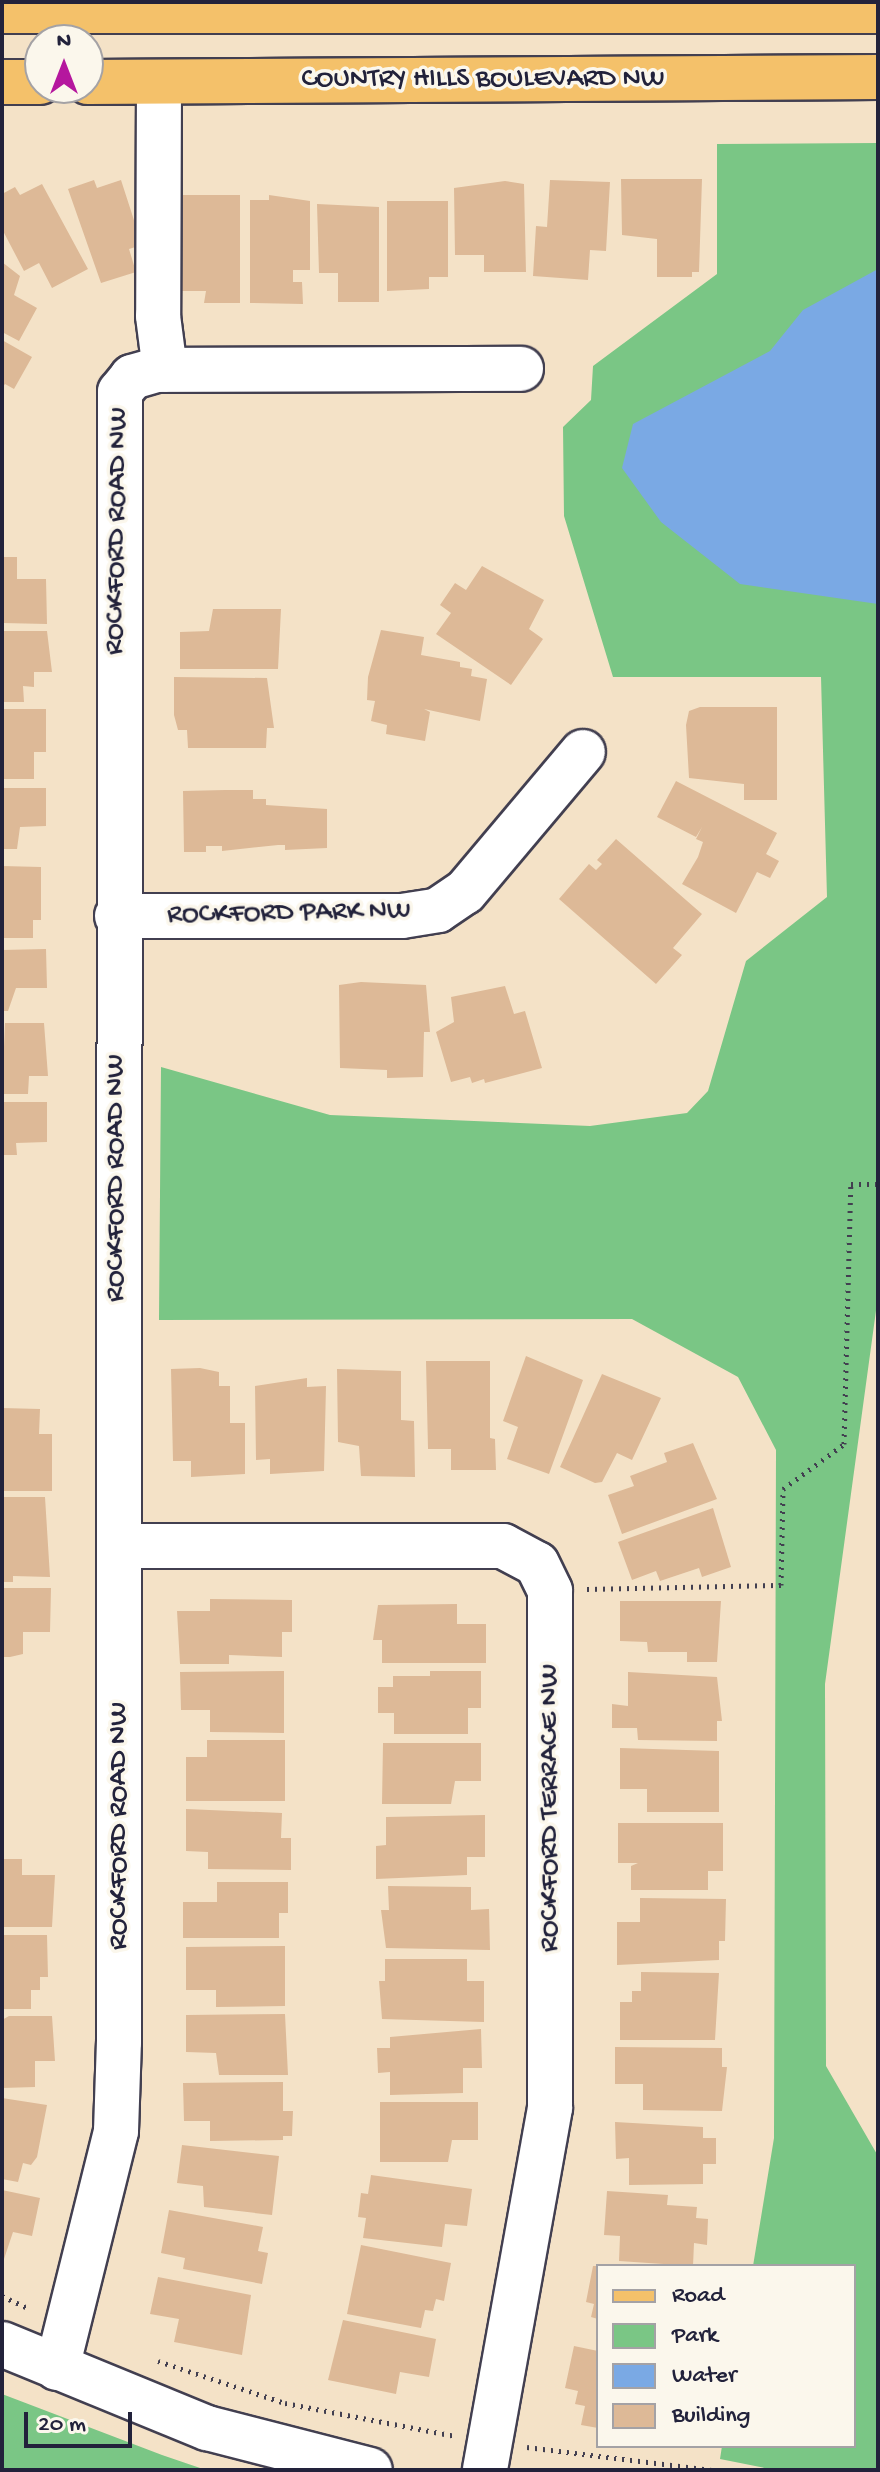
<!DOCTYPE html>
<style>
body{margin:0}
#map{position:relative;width:880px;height:2472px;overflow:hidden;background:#f4e2c7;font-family:"Gochi Hand",sans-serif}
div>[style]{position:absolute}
.green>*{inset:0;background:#7ac685}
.water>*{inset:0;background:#7aa9e4}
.building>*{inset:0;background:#ddb997}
.path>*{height:5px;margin-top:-2.5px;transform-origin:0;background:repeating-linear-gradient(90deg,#423f50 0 2px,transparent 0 8px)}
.roads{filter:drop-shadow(2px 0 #423f50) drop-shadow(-2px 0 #423f50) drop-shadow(0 2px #423f50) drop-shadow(0 -2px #423f50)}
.minor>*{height:44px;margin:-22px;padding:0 22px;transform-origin:22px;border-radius:22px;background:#fff}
.major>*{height:44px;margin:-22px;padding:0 22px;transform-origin:22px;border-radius:22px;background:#f4c16a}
span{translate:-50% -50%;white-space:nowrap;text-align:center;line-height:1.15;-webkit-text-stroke:7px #fbf7ec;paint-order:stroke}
.street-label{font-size:28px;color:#22223b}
.frame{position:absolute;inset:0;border:4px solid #22223b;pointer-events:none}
.legend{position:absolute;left:596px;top:2264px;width:260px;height:184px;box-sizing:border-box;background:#fbf7ec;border:2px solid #a4a2a5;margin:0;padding:10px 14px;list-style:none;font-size:24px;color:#22223b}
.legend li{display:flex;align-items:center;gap:16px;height:40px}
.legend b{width:40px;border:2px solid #a4a2a5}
.north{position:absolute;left:24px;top:24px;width:80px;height:80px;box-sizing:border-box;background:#fbf7ec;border:2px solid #a4a2a5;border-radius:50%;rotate:0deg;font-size:22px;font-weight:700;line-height:32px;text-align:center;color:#22223b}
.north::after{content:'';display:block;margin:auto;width:28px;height:36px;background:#b5179e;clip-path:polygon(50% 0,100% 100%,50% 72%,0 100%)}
.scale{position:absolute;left:24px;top:2412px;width:108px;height:36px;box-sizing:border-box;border:4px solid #22223b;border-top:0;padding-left:10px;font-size:24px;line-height:28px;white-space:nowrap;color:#22223b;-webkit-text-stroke:6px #fbf7ec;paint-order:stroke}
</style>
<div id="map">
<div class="green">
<i style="clip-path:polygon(878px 143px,878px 1296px,825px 1684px,826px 2066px,878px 2156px,878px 2470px,775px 2470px,720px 2459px,722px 2446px,854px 2446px,854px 2266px,753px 2266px,774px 2138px,776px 1450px,738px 1377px,632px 1319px,159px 1320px,161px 1067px,330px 1115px,590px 1126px,687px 1113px,708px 1091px,746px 961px,827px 897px,821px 677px,613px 677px,564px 516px,563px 427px,591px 400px,593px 366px,717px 274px,717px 144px)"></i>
<i style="clip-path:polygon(2px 2394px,162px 2455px,206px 2470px,2px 2470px)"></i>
</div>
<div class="water">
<i style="clip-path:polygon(878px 269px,878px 604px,740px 584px,661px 522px,622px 468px,633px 424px,770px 351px,803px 310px)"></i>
</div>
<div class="building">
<i style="clip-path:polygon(621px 179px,702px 179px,699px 272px,692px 272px,692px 277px,657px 277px,657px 239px,622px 235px)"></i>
<i style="clip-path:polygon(94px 180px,97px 188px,121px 180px,142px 245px,129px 249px,136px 272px,101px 283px,68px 189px)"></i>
<i style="clip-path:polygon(550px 180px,610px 182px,606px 251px,590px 250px,588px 280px,533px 276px,536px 226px,547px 227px)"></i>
<i style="clip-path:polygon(505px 181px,524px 184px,526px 272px,484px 272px,484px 255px,455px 255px,454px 188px)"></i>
<i style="clip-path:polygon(42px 184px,88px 269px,52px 288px,39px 263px,24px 271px,2px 229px,2px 194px,15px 187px,20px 195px)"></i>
<i style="clip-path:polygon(183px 195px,240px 195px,240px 303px,204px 303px,206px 291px,182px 291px)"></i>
<i style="clip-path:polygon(269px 195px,310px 201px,310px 270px,293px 270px,293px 282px,302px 282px,303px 304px,250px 303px,250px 200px,269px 200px)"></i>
<i style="clip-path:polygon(387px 201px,448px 201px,448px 277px,429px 277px,429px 289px,387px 291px)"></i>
<i style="clip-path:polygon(317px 204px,379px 207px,379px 302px,338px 302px,338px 273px,319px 273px)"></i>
<i style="clip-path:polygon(2px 262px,20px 276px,14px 295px,37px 308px,19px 341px,2px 332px)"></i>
<i style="clip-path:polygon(2px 340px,32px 357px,14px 389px,5px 384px,2px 388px)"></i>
<i style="clip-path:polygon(2px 557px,17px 557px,17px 579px,46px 579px,47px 624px,3px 623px)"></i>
<i style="clip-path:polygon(482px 566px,544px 600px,529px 629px,543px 639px,511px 685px,436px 634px,451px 613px,440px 605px,455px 583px,466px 590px)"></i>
<i style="clip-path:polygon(213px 609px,281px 609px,278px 669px,180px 669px,180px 632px,209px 631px)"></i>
<i style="clip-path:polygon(381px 630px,424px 637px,421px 655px,460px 662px,460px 667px,472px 669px,471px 676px,487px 679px,480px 721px,424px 709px,430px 712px,425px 741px,386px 734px,387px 725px,371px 721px,375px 701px,367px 700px,368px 677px)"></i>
<i style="clip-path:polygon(2px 631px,47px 631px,52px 672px,34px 672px,34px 687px,23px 686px,24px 702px,2px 702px)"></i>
<i style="clip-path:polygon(174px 677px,267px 678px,274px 728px,267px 728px,266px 748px,188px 748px,187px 730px,178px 730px,174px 715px)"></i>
<i style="clip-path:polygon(700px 707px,777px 707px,777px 800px,744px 800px,744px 784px,689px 778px,686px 725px,689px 711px)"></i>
<i style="clip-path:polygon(2px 709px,46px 709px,46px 752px,34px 752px,34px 779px,2px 779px)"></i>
<i style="clip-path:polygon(676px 781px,777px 833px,766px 854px,779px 861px,770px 878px,757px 872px,736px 913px,682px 884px,698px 857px,703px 842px,696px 839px,702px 827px,696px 837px,657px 817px)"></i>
<i style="clip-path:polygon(2px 788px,46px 788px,46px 826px,20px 827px,17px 849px,2px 849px)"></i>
<i style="clip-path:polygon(225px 790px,253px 790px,253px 799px,266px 799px,266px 805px,327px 809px,327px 848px,285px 850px,285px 845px,278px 845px,222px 851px,222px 846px,206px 846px,206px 852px,184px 852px,183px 791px)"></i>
<i style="clip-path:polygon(616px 839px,702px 914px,673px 948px,682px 955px,656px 984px,559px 899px,589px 864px,596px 870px,602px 864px,597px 860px)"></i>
<i style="clip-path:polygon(2px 866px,41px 867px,41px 920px,33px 920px,33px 938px,2px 938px)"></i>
<i style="clip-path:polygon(46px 949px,47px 988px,16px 988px,8px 1011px,2px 1011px,2px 950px)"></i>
<i style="clip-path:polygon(361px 982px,426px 985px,430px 1032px,424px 1032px,423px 1077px,387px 1078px,387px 1070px,340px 1068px,339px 985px)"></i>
<i style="clip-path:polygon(505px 986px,514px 1014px,525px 1011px,542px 1068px,485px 1083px,484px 1079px,472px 1083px,470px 1077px,451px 1082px,436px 1032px,454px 1022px,451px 997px)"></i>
<i style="clip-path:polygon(5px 1023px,44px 1023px,48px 1076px,29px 1076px,28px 1094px,2px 1094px)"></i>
<i style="clip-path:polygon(2px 1102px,47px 1102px,47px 1142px,16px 1143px,17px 1155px,2px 1155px)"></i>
<i style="clip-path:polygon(526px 1356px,583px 1380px,549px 1474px,507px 1459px,518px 1427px,503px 1421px)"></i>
<i style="clip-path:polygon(426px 1361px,490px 1361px,490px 1438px,495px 1439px,496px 1470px,451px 1470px,451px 1449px,428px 1449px)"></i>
<i style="clip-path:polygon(200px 1368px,219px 1372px,219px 1386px,230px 1386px,230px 1423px,245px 1423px,245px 1474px,191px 1477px,191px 1461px,173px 1461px,171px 1369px)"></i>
<i style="clip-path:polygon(337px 1369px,401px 1371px,401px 1420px,414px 1421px,415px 1477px,361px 1476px,359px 1446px,338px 1442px)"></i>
<i style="clip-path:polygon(602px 1374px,661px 1398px,632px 1460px,617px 1453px,602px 1482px,595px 1483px,560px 1467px)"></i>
<i style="clip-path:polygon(307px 1378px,307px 1387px,326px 1386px,324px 1471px,270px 1474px,270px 1459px,256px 1460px,255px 1386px)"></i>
<i style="clip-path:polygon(2px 1408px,40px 1409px,39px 1434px,52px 1434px,52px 1491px,2px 1491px)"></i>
<i style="clip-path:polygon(693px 1443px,717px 1499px,622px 1534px,608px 1495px,634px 1486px,630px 1476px,667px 1462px,664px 1453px)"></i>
<i style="clip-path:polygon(2px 1497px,45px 1497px,50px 1577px,13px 1576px,13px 1582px,2px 1582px)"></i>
<i style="clip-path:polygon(713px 1508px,731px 1567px,702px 1577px,699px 1568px,660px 1581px,656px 1571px,632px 1580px,618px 1542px)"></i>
<i style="clip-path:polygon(2px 1588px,51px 1588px,50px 1632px,23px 1632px,23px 1654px,10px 1657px,2px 1657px)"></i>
<i style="clip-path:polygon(210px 1599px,292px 1600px,292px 1632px,282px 1632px,282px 1657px,229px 1655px,229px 1664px,180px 1664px,177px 1611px,210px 1611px)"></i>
<i style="clip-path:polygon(620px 1601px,721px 1601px,717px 1662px,687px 1662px,687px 1652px,648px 1652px,647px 1642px,620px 1641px)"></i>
<i style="clip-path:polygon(457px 1604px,457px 1624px,486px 1624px,486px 1663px,382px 1663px,382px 1640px,373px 1640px,378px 1605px)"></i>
<i style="clip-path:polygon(284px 1671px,284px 1733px,210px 1732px,210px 1710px,181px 1710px,180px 1672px)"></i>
<i style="clip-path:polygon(430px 1671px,481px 1671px,481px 1708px,468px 1708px,468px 1734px,394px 1734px,394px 1713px,378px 1713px,378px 1687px,393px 1687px,393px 1676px,430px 1676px)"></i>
<i style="clip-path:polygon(628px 1672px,717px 1677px,722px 1721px,717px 1721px,717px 1741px,638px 1740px,637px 1728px,612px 1728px,612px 1704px,628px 1706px)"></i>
<i style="clip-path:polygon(207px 1740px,285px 1740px,285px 1801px,186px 1801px,186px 1757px,207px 1757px)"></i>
<i style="clip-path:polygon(383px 1743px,481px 1743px,481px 1781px,455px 1781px,451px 1804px,382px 1804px)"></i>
<i style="clip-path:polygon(620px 1748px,719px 1751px,719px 1812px,647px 1812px,647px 1789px,620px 1789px)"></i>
<i style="clip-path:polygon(186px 1809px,282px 1813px,281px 1838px,291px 1838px,291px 1870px,208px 1869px,208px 1852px,186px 1851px)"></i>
<i style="clip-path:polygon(485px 1815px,485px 1857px,467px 1857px,467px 1875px,376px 1879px,376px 1846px,386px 1845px,386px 1817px)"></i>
<i style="clip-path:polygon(618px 1823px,723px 1823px,723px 1871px,708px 1871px,708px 1890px,631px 1890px,631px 1866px,638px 1863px,618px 1863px)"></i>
<i style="clip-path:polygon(2px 1859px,22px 1859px,22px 1875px,55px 1875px,52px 1927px,3px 1927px)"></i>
<i style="clip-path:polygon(217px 1882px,288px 1882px,288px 1913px,279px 1913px,279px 1938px,183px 1938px,183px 1902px,217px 1902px)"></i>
<i style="clip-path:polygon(388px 1886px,471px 1887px,471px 1910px,489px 1909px,490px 1950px,386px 1948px,381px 1910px,389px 1910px)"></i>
<i style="clip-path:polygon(640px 1898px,726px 1899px,725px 1941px,719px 1941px,719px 1960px,617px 1965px,617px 1922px,640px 1922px)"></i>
<i style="clip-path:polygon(2px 1935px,47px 1935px,48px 1977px,40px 1977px,40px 1990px,31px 1990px,31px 2009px,2px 2009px)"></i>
<i style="clip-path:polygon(285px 1946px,285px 2006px,216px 2007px,216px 1990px,186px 1990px,186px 1947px)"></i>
<i style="clip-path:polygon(385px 1959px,467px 1959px,467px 1981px,484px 1981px,484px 2022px,382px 2019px,379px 1981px,385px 1981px)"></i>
<i style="clip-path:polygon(641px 1972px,719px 1973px,715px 2040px,620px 2040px,620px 2002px,632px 2002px,632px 1991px,641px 1991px)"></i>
<i style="clip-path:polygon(285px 2014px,288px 2075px,219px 2075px,216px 2053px,186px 2052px,186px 2015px)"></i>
<i style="clip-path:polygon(9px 2016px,52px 2016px,55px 2061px,35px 2061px,35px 2087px,2px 2088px,2px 2020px)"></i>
<i style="clip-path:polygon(481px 2029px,482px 2068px,463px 2068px,463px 2093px,390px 2095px,390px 2072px,378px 2073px,377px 2048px,390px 2048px,390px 2037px)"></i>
<i style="clip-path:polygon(615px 2047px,722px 2048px,722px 2067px,727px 2067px,722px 2111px,643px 2110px,643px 2084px,615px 2084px)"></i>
<i style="clip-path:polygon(283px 2082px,283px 2111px,293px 2111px,292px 2136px,283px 2136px,283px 2140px,210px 2141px,210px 2121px,184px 2121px,183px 2083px)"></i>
<i style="clip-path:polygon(2px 2098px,47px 2105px,37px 2157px,31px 2165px,23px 2163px,18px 2182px,2px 2179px)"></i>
<i style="clip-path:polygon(380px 2102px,478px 2102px,478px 2140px,452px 2140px,448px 2162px,380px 2162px)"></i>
<i style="clip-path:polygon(615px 2122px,703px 2127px,703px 2138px,716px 2138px,716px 2164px,703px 2164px,703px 2184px,629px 2185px,629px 2158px,616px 2159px)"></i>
<i style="clip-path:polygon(182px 2145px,279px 2156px,272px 2215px,204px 2207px,203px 2186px,177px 2183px)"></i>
<i style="clip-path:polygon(371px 2175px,472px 2189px,467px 2226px,445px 2224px,442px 2247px,363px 2238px,366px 2218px,358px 2217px,361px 2193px,368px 2194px)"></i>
<i style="clip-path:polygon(2px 2190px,40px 2198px,32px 2236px,13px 2232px,3px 2262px)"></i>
<i style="clip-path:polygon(607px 2191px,668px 2195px,667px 2205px,697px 2207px,696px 2218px,708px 2219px,707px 2245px,694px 2243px,693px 2266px,619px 2261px,620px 2236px,604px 2235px)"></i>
<i style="clip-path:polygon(169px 2210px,263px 2227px,258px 2251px,268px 2253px,262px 2284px,183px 2269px,185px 2258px,161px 2253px)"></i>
<i style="clip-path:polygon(361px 2245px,451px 2263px,444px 2301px,436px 2299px,433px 2311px,425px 2310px,421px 2328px,347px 2314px)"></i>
<i style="clip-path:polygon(593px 2266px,598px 2266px,598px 2319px,591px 2317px,594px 2304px,586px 2302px)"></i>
<i style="clip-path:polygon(158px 2277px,251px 2295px,242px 2355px,174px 2342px,179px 2319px,150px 2314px)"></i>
<i style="clip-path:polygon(343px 2320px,436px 2339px,429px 2377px,400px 2372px,396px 2394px,328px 2380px)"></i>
<i style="clip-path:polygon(574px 2346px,598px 2351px,598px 2428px,581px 2425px,585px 2406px,575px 2404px,578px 2391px,565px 2388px)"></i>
</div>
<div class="path">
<i style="left:587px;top:1589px;width:194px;rotate:-1.2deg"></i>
<i style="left:781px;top:1585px;width:96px;rotate:-88.8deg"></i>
<i style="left:783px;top:1489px;width:76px;rotate:-36.4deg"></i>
<i style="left:844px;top:1444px;width:260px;rotate:-88.5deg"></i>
<i style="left:851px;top:1184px;width:27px"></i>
<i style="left:2px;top:2296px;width:31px;rotate:25deg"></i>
<i style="left:158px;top:2361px;width:134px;rotate:18.3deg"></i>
<i style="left:285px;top:2403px;width:172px;rotate:11deg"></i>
<i style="left:527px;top:2447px;width:186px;rotate:7.1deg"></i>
</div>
<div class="roads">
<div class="minor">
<i style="left:159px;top:82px;width:234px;rotate:90.2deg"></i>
<i style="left:158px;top:316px;width:54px;rotate:82.6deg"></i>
<i style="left:117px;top:916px;width:285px"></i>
<i style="left:402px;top:916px;width:36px;rotate:-9deg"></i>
<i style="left:438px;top:910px;width:32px;rotate:-34deg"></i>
<i style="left:465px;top:892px;width:183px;rotate:-49.9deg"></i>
<i style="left:121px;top:1546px;width:382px"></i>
<i style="left:503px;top:1546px;width:38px;rotate:28deg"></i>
<i style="left:537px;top:1564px;width:30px;rotate:64deg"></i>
<i style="left:550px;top:1591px;width:517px;rotate:90deg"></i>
<i style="left:550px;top:2108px;width:368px;rotate:100.2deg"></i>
<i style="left:2px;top:2344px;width:222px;rotate:22.3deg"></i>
<i style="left:207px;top:2428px;width:168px;rotate:14.4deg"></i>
<i style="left:57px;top:2368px;width:244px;rotate:-76deg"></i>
<i style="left:116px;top:2131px;width:89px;rotate:-88.1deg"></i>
<i style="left:119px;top:2042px;width:1650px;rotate:-89.97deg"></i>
<i style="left:120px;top:392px;width:19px;rotate:-51deg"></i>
<i style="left:132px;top:377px;width:25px;rotate:-16deg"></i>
<i style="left:156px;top:370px;width:365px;rotate:-0.2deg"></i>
</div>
<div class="major">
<i style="left:2px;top:11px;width:876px"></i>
<i style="left:2px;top:82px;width:38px"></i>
<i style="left:88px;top:82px;width:790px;rotate:-0.36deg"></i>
</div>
</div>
<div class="street-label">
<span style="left:483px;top:80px">COUNTRY HILLS BOULEVARD NW</span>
<span style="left:118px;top:531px;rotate:-89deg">ROCKFORD ROAD NW</span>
<span style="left:289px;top:914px;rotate:-1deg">ROCKFORD PARK NW</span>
<span style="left:117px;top:1178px;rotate:-90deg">ROCKFORD ROAD NW</span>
<span style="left:551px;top:1808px;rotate:-90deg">ROCKFORD TERRACE NW</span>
<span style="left:120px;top:1826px;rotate:-90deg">ROCKFORD ROAD NW</span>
</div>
<div class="frame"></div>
<ul class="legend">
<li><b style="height:10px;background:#f4c16a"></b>Road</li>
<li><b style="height:22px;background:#7ac685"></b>Park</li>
<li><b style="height:22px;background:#7aa9e4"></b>Water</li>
<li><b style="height:22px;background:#ddb997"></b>Building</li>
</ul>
<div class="north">N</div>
<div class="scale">20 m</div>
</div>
